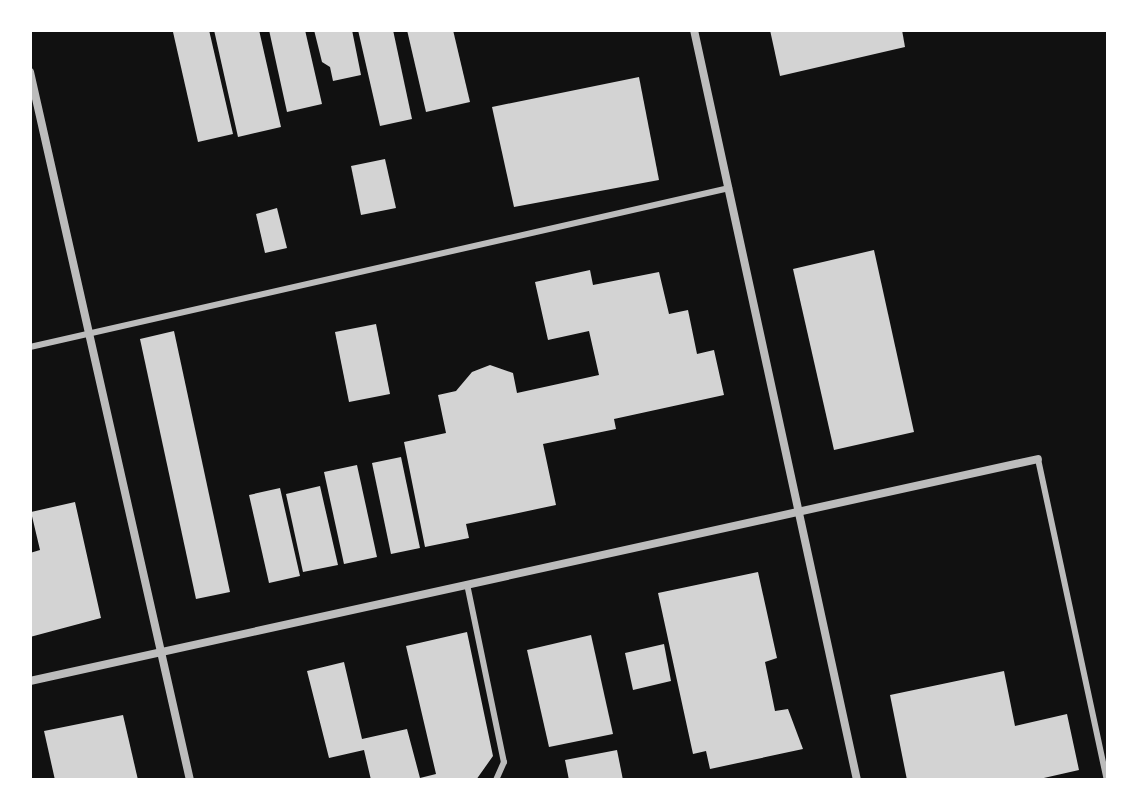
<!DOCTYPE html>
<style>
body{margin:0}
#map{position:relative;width:1138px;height:810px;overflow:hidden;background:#111;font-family:"Roboto Condensed",sans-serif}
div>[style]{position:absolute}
.building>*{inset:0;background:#d3d3d3}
.service>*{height:6px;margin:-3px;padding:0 3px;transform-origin:3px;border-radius:3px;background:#bcbcbc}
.minor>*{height:8px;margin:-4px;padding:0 4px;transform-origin:4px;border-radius:4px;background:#bcbcbc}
span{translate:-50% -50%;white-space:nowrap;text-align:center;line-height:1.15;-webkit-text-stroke:8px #fff;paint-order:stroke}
.frame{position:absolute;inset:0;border:32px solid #fff;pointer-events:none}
</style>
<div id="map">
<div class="building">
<i style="clip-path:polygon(180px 30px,209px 30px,233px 134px,198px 142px,173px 32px)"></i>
<i style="clip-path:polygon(214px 30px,259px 30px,281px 127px,238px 137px)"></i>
<i style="clip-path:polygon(269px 30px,305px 30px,322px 104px,287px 112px)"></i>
<i style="clip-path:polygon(314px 30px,352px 30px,361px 75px,333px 81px,330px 67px,322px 62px)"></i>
<i style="clip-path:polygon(358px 30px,393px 30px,412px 119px,380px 126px)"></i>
<i style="clip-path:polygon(407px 30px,453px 30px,470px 102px,426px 112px)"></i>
<i style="clip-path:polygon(770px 30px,902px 30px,905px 47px,780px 76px)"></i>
<i style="clip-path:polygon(639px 77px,659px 180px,514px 207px,492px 107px)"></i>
<i style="clip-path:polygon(385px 159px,396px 208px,361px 215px,351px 166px)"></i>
<i style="clip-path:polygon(277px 208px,287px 248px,265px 253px,256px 214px)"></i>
<i style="clip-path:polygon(874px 250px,914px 432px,834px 450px,793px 269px)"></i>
<i style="clip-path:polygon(590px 270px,593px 285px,659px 272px,669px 314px,688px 310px,697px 354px,714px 350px,724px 395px,614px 419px,616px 429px,543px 444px,556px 505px,466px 524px,469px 538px,425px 547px,404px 442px,446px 433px,438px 395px,456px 391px,472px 372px,490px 365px,513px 373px,517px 393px,599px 375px,589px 331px,548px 340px,535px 282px)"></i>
<i style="clip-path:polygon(376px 324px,390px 394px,349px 402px,335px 332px)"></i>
<i style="clip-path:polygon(174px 331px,230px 592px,196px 599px,140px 339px)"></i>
<i style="clip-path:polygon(401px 457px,420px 548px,391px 554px,372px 463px)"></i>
<i style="clip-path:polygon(357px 465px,377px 557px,344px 564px,324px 472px)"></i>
<i style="clip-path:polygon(320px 486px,338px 565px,303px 572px,286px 494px)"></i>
<i style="clip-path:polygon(280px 488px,300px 576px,269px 583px,249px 495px)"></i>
<i style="clip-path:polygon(75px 502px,101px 618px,30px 637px,30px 553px,40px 550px,31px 512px)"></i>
<i style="clip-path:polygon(758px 572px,777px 658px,765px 662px,775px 711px,788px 709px,803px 749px,710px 769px,706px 751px,693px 754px,658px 593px)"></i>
<i style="clip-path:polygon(467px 632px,493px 756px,476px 780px,371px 780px,364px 750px,329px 758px,307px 671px,344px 662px,362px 739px,407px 729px,420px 778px,436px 774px,406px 646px)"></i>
<i style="clip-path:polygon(591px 635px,613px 734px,549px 747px,527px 650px)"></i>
<i style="clip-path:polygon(664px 644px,671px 681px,633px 690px,625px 653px)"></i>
<i style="clip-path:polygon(1004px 671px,1015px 726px,1067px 714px,1079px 770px,1035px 780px,907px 780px,890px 695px)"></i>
<i style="clip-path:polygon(123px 715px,138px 780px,55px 780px,44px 731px)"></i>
<i style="clip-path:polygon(617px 750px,623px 780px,569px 780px,565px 760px)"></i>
</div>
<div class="service">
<i style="left:30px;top:347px;width:717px;rotate:-12.81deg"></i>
<i style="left:1038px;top:459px;width:328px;rotate:77.9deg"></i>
<i style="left:467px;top:584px;width:182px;rotate:78.3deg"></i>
<i style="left:504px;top:762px;width:20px;rotate:114deg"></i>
</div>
<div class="minor">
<i style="left:694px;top:30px;width:768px;rotate:77.74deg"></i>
<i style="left:30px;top:72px;width:726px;rotate:77.27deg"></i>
<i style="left:30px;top:681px;width:1032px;rotate:-12.42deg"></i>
</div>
<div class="frame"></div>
</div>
